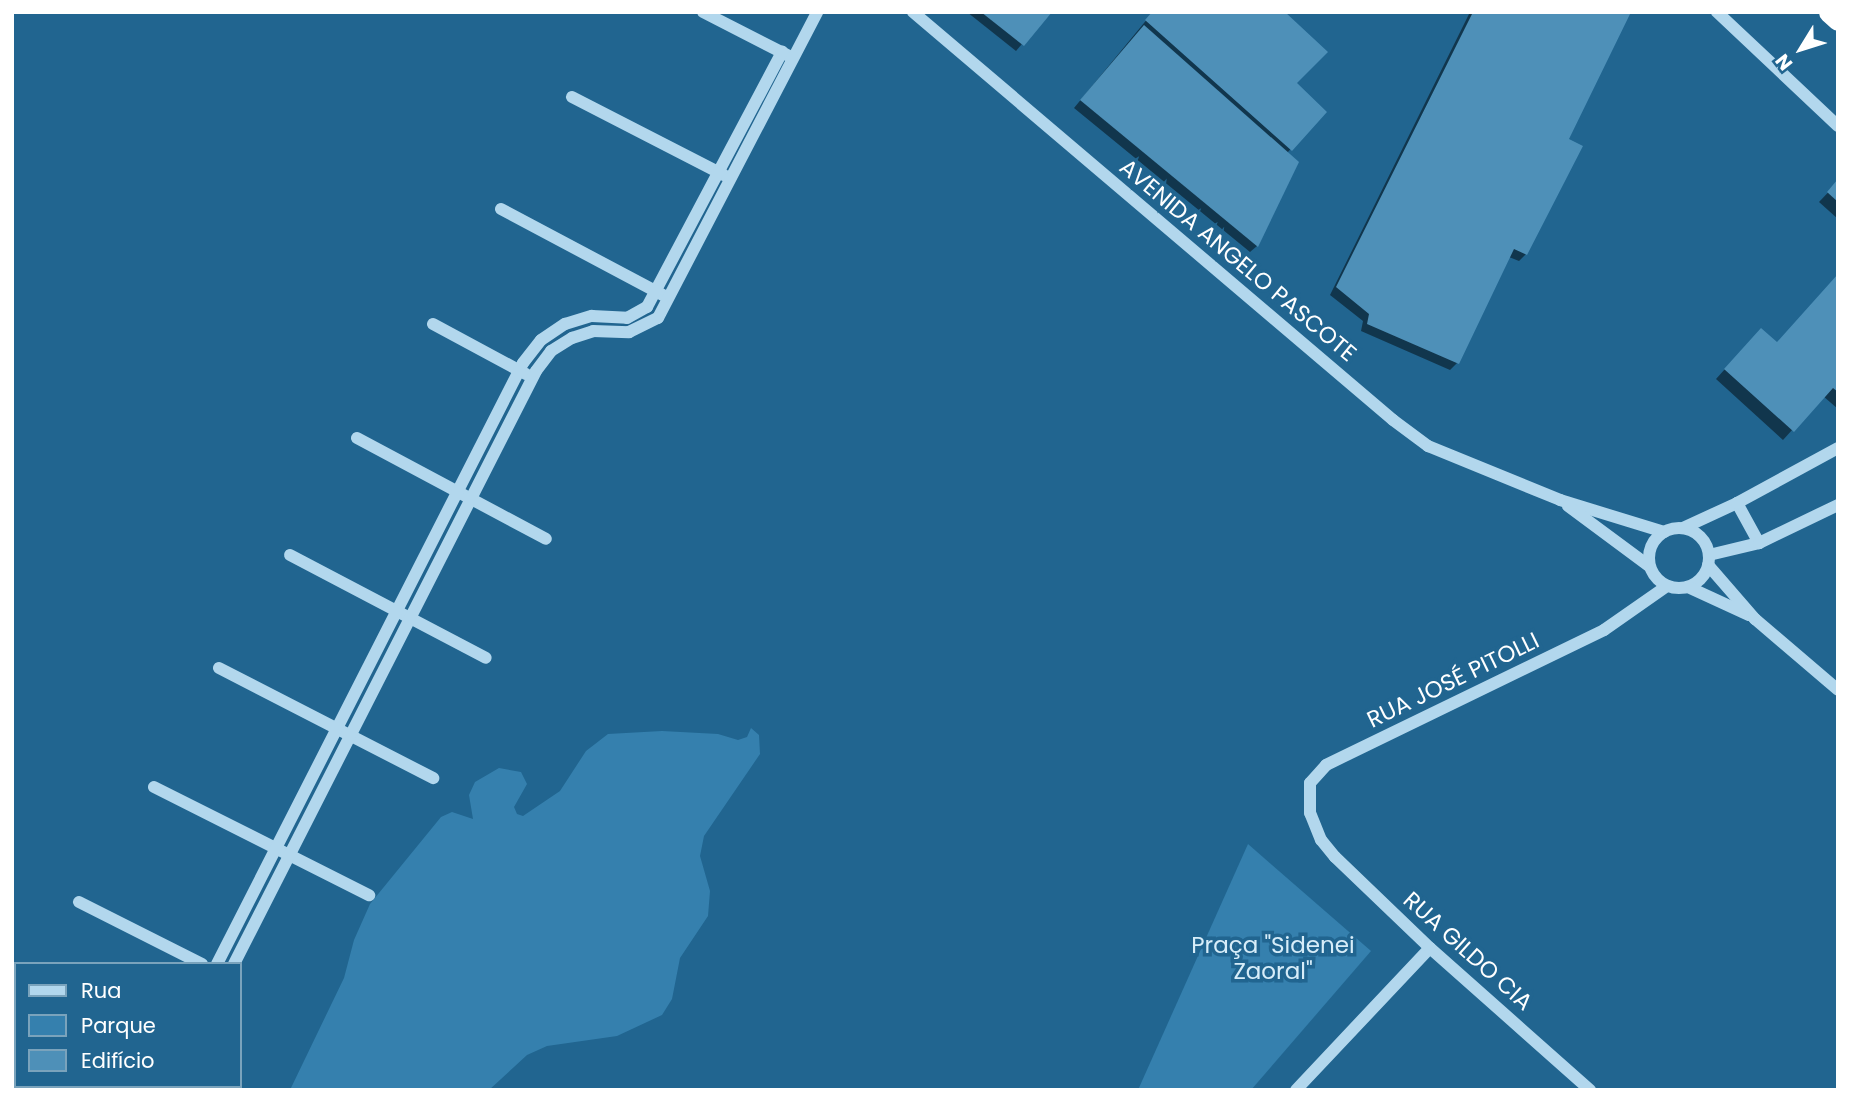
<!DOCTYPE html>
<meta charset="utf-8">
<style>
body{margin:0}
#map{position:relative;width:1850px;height:1102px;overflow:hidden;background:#216590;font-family:Poppins,sans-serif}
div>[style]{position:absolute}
.green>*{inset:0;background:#3580ae}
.shadow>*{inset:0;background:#0007}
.building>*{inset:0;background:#4e90b8}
.minor>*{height:12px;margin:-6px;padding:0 6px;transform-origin:6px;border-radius:6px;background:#b2d7ed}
.minor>.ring{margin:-6px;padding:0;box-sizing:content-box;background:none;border:12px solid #b2d7ed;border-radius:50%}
.highway>*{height:21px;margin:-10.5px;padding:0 10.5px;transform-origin:10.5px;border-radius:10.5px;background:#fff}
span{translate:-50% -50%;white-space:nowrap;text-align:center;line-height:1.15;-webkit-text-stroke:7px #216590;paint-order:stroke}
.street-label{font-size:23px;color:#fff}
.park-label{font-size:23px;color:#d7edf9}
.frame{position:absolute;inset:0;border:14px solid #fff;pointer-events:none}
.legend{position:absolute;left:14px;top:962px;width:228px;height:126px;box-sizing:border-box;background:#216590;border:2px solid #7aa3bc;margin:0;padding:9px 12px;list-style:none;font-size:21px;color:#fff}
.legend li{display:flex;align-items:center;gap:14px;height:35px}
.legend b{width:35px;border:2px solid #7aa3bc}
.north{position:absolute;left:1766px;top:14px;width:70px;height:70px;-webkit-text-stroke:5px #216590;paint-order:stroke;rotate:232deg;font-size:19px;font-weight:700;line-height:28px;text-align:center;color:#fff}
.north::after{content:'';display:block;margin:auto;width:24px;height:32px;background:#fff;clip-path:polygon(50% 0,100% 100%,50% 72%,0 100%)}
</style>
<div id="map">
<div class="green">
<i style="clip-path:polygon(751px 728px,759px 735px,760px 754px,704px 836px,700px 856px,710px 891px,708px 916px,680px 958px,672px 999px,662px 1015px,617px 1036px,547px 1046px,527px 1055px,489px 1090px,290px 1090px,344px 978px,354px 940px,370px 904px,441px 817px,452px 812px,473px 819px,469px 795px,475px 782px,499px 768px,521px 772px,527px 784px,514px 807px,517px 814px,523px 816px,560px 791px,586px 751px,608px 734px,662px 731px,718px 734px,738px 740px,747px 737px)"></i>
<i style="clip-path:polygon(1248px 844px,1371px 951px,1251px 1090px,1138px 1090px)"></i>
</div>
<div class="shadow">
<i style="clip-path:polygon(967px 12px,1049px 12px,1016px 51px)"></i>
<i style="clip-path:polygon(1153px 12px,1295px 83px,1325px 112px,1287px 153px,1257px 246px,1250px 252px,1074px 108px)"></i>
<i style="clip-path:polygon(1470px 12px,1629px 12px,1566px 140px,1526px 254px,1519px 261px,1509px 257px,1457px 363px,1450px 370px,1361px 331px,1363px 321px,1330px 295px)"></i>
<i style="clip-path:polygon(1838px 182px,1838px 219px,1819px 202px)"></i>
<i style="clip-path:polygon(1838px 276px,1838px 409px,1823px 396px,1783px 440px,1716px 379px,1752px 339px,1777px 344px)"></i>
</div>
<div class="building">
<i style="clip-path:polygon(981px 12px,1052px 12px,1024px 46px)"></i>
<i style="clip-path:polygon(1152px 12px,1285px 12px,1328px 52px,1297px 83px,1327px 112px,1292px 151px,1145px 20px)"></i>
<i style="clip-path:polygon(1473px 12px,1631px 12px,1569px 139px,1583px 146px,1527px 255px,1514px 249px,1459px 364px,1367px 324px,1369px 314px,1336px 287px)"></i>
<i style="clip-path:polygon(1144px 25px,1299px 162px,1258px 247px,1080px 100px)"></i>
<i style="clip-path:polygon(1838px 179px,1838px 202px,1827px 192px)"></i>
<i style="clip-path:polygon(1838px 274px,1838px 392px,1833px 388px,1794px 432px,1724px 369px,1761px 328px,1777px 342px)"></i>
</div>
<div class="minor">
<i style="left:703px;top:12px;width:97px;rotate:27.1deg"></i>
<i style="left:913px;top:12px;width:630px;rotate:40.36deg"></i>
<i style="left:1393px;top:420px;width:44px;rotate:36.6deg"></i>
<i style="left:1428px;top:446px;width:143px;rotate:22.2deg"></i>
<i style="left:1560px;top:500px;width:109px;rotate:17.1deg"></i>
<i style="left:1717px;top:12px;width:166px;rotate:43.3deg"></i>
<i style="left:572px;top:97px;width:171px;rotate:27.2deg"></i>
<i style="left:501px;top:209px;width:183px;rotate:28deg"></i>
<i style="left:433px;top:324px;width:106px;rotate:28.3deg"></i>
<i style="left:357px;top:438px;width:214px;rotate:28.1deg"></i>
<i style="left:1737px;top:503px;width:46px;rotate:61.2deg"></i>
<i style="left:1568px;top:506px;width:101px;rotate:36.5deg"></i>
<i class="ring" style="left:1649px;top:528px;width:48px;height:48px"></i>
<i style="left:1683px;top:528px;width:60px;rotate:-24.8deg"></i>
<i style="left:1737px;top:503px;width:115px;rotate:-28.6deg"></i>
<i style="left:290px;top:555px;width:221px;rotate:27.7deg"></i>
<i style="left:1709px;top:555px;width:51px;rotate:-13.5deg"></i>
<i style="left:1759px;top:543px;width:88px;rotate:-25.7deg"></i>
<i style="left:1708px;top:565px;width:72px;rotate:49deg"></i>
<i style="left:1755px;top:619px;width:109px;rotate:40.5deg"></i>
<i style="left:1688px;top:587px;width:67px;rotate:24.7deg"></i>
<i style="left:219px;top:668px;width:241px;rotate:27.2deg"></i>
<i style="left:154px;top:787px;width:241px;rotate:26.7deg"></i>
<i style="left:79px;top:902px;width:138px;rotate:26.8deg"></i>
<i style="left:217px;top:964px;width:674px;rotate:-63.02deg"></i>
<i style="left:523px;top:363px;width:29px;rotate:-52deg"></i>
<i style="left:541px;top:340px;width:29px;rotate:-34deg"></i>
<i style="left:565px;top:324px;width:28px;rotate:-17deg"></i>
<i style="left:592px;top:316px;width:35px;rotate:3deg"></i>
<i style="left:627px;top:318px;width:23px;rotate:-29deg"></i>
<i style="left:647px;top:307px;width:289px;rotate:-62.1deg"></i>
<i style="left:234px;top:964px;width:665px;rotate:-63.01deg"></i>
<i style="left:536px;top:371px;width:25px;rotate:-53deg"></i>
<i style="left:551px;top:351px;width:25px;rotate:-32deg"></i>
<i style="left:572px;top:338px;width:22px;rotate:-18deg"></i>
<i style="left:593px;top:331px;width:36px;rotate:2deg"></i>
<i style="left:629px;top:332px;width:32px;rotate:-26deg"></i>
<i style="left:658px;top:318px;width:345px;rotate:-62.5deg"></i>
<i style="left:1296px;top:1090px;width:195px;rotate:-46.7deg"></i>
<i style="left:1590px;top:1090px;width:214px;rotate:-138.4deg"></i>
<i style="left:1430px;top:948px;width:132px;rotate:-136.2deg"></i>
<i style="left:1335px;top:857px;width:22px;rotate:-129deg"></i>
<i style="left:1321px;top:840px;width:29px;rotate:-112deg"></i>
<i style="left:1310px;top:813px;width:30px;rotate:-90deg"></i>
<i style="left:1310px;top:783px;width:24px;rotate:-48deg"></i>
<i style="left:1326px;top:765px;width:309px;rotate:-25.9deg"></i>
<i style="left:1604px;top:630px;width:77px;rotate:-34.9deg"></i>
</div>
<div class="highway">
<i style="left:1829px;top:12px;width:12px;rotate:42deg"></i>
</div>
<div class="street-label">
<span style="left:1238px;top:260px;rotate:40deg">AVENIDA ANGELO PASCOTE</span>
<span style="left:1453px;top:680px;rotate:-26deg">RUA JOSÉ PITOLLI</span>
<span style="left:1468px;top:951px;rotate:42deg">RUA GILDO CIA</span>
</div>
<div class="park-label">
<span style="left:1273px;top:958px">Praça "Sidenei<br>Zaoral"</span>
</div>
<div class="frame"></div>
<ul class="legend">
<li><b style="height:9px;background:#b2d7ed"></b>Rua</li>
<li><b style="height:19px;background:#3580ae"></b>Parque</li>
<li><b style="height:19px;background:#4e90b8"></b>Edifício</li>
</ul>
<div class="north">N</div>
</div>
